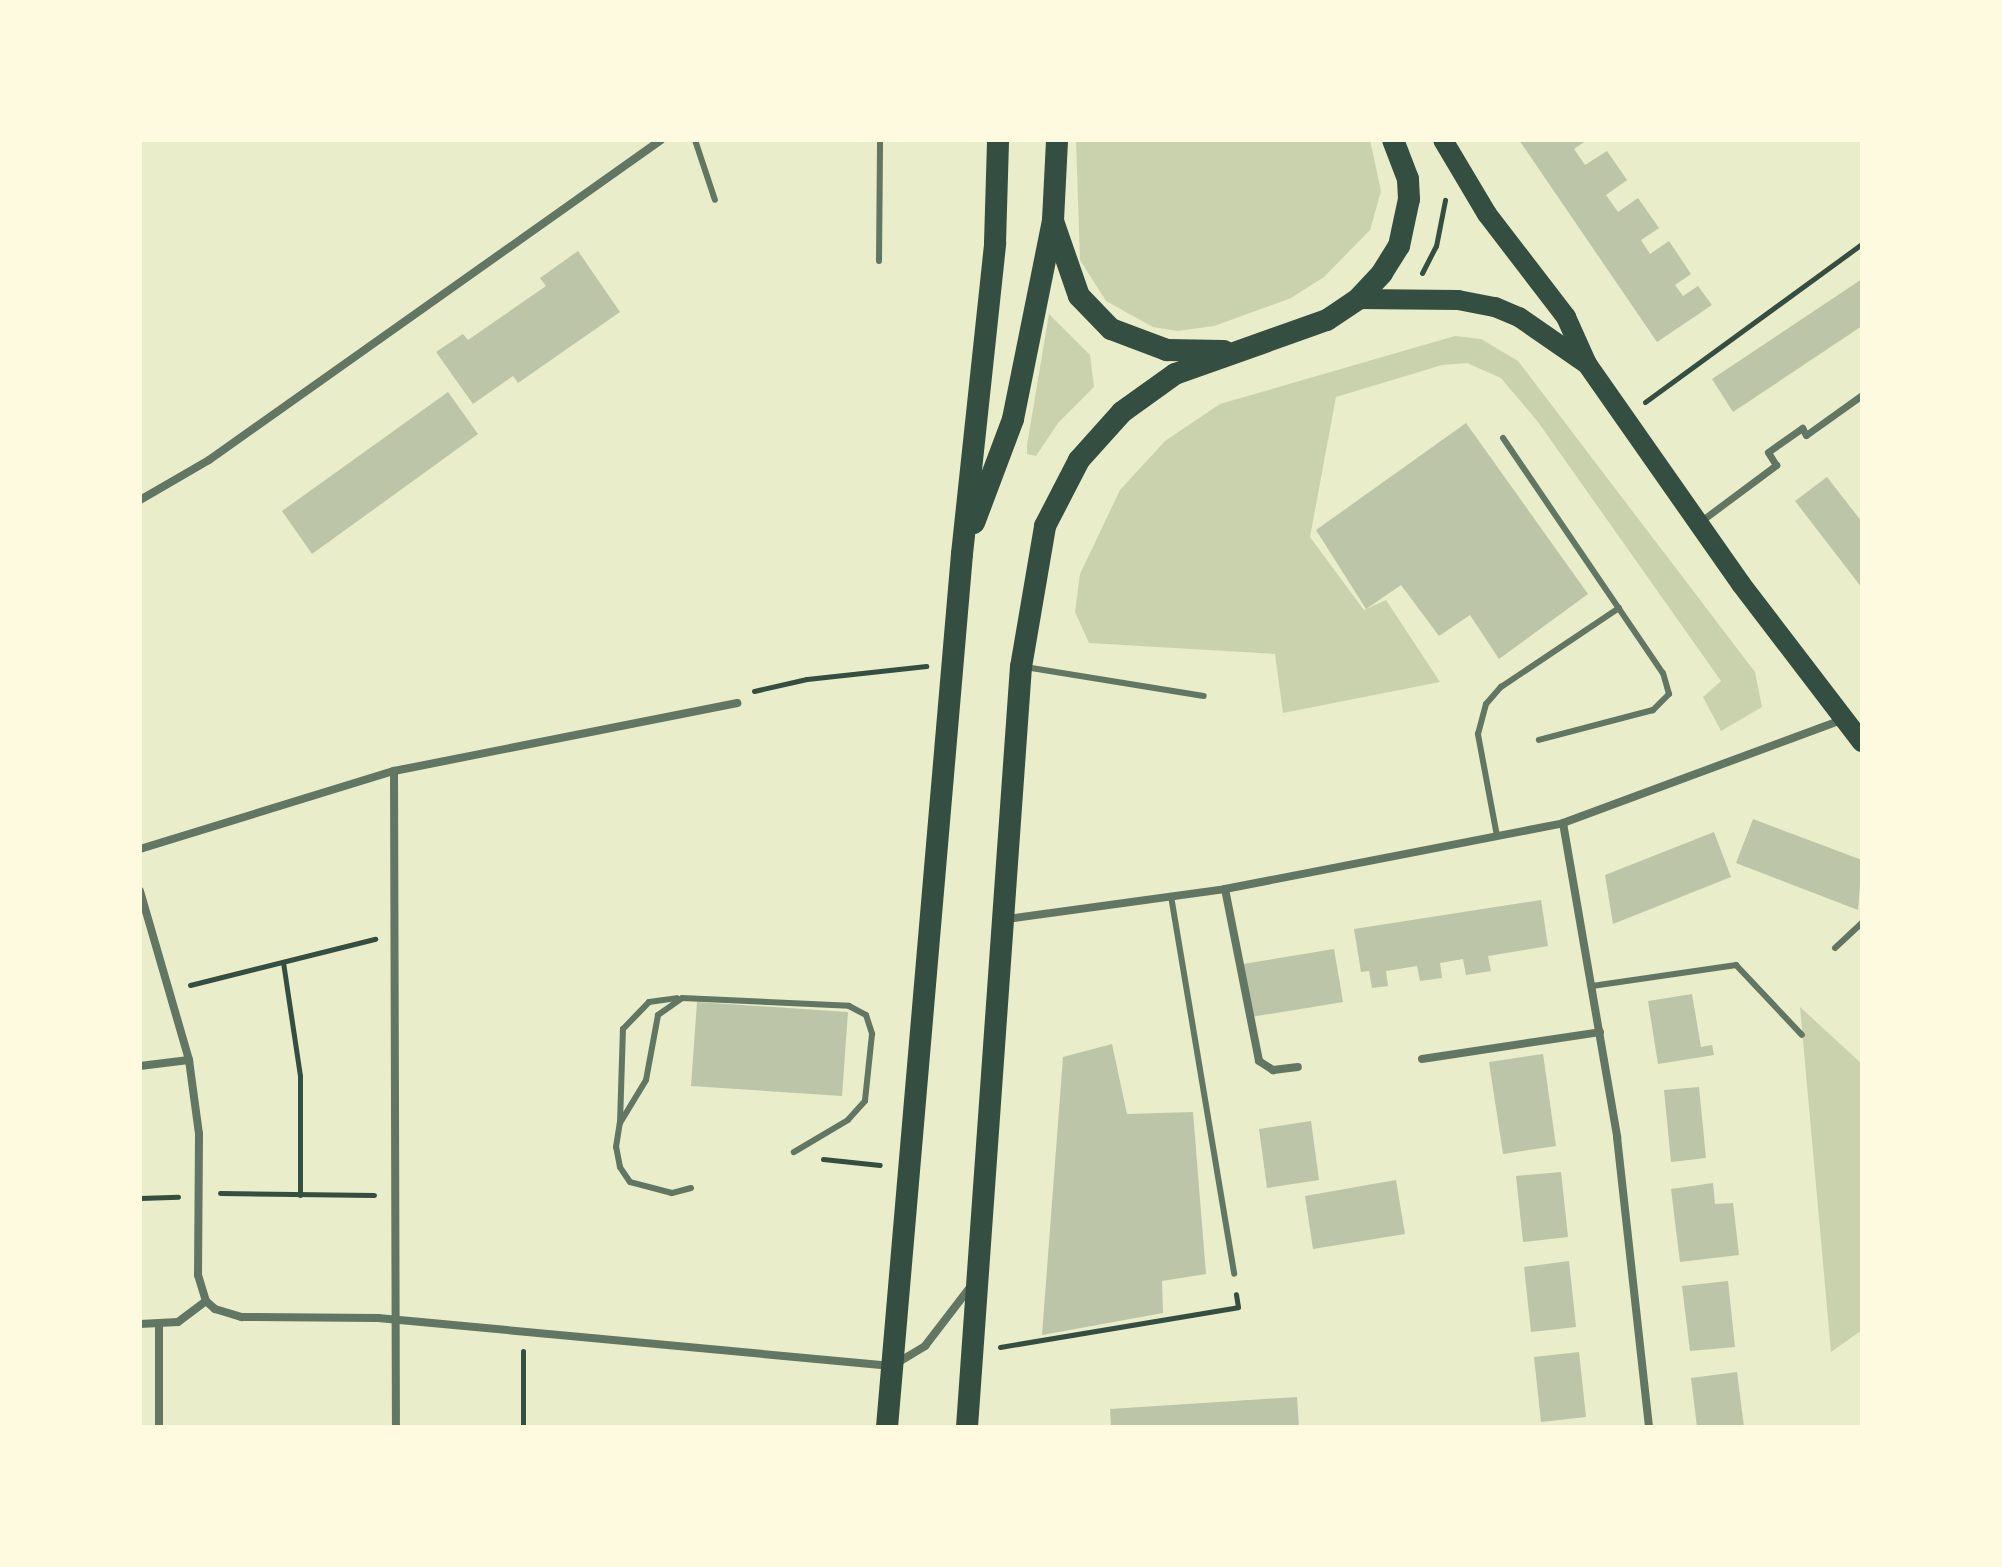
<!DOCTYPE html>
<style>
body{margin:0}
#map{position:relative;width:2002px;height:1567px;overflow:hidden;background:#e9edc9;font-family:Barlow,sans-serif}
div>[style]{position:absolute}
.green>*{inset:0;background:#cad2ad}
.building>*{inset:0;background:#bcc5a7}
.path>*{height:5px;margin:-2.5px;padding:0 2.5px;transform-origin:2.5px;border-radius:2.5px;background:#344e41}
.service>*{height:6px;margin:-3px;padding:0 3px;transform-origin:3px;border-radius:3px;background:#617663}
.pedestrian>*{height:7px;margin:-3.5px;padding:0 3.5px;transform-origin:3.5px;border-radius:3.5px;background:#617663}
.minor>*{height:8px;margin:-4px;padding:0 4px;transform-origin:4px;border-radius:4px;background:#617663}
.primary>*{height:20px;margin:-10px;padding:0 10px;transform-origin:10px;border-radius:10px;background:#344e41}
.trunk>*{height:22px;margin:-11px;padding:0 11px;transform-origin:11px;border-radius:11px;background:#344e41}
span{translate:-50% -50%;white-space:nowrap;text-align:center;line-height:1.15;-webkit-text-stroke:8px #fefae0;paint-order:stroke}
.frame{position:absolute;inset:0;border:142px solid #fefae0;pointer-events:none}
</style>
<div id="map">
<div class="green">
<i style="clip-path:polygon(1076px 140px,1370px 140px,1381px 191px,1370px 230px,1324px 277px,1291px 298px,1214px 326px,1178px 331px,1153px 327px,1106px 301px,1080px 260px)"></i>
<i style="clip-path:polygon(1049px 314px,1090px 355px,1094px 387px,1058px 423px,1036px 456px,1027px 454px,1027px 445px)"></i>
<i style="clip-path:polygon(1455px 336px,1481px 339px,1518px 361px,1755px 672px,1762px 707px,1721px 731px,1703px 697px,1721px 681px,1538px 422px,1501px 378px,1467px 363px,1442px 365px,1336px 397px,1310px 537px,1364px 610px,1386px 600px,1440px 682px,1283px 713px,1275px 654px,1089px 643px,1075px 612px,1080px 574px,1120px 490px,1165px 441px,1220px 404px)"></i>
<i style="clip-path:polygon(1800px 1007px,1862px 1064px,1862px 1330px,1831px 1352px)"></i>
</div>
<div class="building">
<i style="clip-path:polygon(1519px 140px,1587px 140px,1574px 149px,1585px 165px,1607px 151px,1627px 180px,1606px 195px,1618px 212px,1638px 198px,1659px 228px,1641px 240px,1650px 254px,1669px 241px,1691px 274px,1675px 285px,1683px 296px,1698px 286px,1712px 305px,1657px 342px)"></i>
<i style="clip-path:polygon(578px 251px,620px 312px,518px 383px,513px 376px,473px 404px,436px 352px,463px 334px,468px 340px,546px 286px,540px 278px)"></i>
<i style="clip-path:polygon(1862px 279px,1862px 326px,1733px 412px,1712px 379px)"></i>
<i style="clip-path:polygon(448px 392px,478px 434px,312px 554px,282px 511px)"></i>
<i style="clip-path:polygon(1466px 423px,1588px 594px,1499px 659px,1470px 615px,1439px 636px,1401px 585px,1366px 609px,1316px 530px)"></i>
<i style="clip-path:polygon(1827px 477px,1862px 522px,1862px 588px,1795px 501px)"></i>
<i style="clip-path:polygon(1753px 819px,1862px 860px,1858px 910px,1736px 863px)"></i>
<i style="clip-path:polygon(1714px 832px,1731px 877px,1613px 924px,1605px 875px)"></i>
<i style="clip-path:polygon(1541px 900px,1548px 946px,1488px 956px,1491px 971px,1466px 975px,1463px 959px,1440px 963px,1442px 978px,1420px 981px,1417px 966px,1386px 971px,1388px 986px,1372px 988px,1369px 971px,1361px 972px,1354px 929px)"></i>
<i style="clip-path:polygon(1334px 949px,1343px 1002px,1251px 1017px,1243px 964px)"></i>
<i style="clip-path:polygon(1692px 994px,1701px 1047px,1712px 1045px,1714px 1055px,1658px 1064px,1648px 1001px)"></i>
<i style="clip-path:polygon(697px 1002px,848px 1012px,842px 1096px,691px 1086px)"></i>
<i style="clip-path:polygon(1112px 1044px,1127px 1114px,1193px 1112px,1206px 1274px,1162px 1281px,1163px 1313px,1042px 1335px,1063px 1057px)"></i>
<i style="clip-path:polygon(1543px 1054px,1556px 1146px,1503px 1154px,1489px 1062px)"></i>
<i style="clip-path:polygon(1699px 1087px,1706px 1158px,1671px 1162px,1664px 1090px)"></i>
<i style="clip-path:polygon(1311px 1121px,1319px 1180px,1267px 1188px,1259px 1129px)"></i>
<i style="clip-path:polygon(1561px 1172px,1568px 1237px,1523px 1242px,1516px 1176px)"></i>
<i style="clip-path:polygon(1396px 1180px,1405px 1234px,1313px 1249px,1305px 1196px)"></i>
<i style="clip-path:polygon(1713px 1183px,1715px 1204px,1733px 1203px,1739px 1255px,1680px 1262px,1671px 1189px)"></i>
<i style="clip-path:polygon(1569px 1261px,1576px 1327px,1531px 1332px,1524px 1267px)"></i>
<i style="clip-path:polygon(1728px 1281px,1735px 1347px,1690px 1351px,1682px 1286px)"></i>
<i style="clip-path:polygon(1579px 1352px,1586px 1417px,1541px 1422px,1534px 1357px)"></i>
<i style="clip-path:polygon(1737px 1372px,1744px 1427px,1697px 1427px,1691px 1378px)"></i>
<i style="clip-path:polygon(1297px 1397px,1299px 1427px,1111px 1427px,1110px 1409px)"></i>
</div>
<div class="path">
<i style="left:1422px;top:273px;width:30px;rotate:-63deg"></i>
<i style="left:1436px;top:246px;width:47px;rotate:-78.9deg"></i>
<i style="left:1645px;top:402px;width:268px;rotate:-36.1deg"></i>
<i style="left:754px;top:691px;width:54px;rotate:-12.8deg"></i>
<i style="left:807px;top:679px;width:120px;rotate:-6.2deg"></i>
<i style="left:283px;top:962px;width:115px;rotate:81.5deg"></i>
<i style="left:300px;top:1076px;width:119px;rotate:90deg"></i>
<i style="left:190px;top:985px;width:191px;rotate:-14deg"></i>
<i style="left:823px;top:1159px;width:57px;rotate:6deg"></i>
<i style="left:220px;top:1193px;width:154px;rotate:0.7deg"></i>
<i style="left:140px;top:1198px;width:38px;rotate:-2deg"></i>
<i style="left:1000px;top:1347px;width:241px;rotate:-9.5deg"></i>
<i style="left:1238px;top:1307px;width:13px;rotate:-99deg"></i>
<i style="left:523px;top:1427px;width:76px;rotate:-90deg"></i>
</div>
<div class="service">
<i style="left:695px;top:140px;width:63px;rotate:71.6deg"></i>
<i style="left:879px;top:261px;width:121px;rotate:-89.5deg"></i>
<i style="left:1503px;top:438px;width:284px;rotate:55.8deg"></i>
<i style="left:1663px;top:673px;width:22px;rotate:74deg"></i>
<i style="left:1669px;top:694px;width:23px;rotate:135deg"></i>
<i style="left:1653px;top:710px;width:118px;rotate:165.3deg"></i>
<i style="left:1025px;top:667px;width:181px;rotate:9.2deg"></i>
<i style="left:1497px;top:836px;width:104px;rotate:-100.6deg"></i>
<i style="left:1478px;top:734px;width:31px;rotate:-75deg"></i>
<i style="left:1486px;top:704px;width:23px;rotate:-49deg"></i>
<i style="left:1501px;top:687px;width:142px;rotate:-33.8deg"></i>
<i style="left:1171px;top:896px;width:383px;rotate:80.5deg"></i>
<i style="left:1835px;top:948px;width:37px;rotate:-43deg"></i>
<i style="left:1592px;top:986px;width:146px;rotate:-8.3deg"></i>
<i style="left:1736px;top:965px;width:96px;rotate:46.7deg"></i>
<i style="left:620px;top:1123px;width:94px;rotate:-88.2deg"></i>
<i style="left:623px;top:1029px;width:37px;rotate:-46deg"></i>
<i style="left:649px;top:1002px;width:28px;rotate:-8deg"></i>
<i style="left:691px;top:1188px;width:20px;rotate:165deg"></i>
<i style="left:672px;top:1193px;width:43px;rotate:-165.3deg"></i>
<i style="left:630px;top:1182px;width:18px;rotate:-124deg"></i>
<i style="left:620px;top:1167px;width:20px;rotate:-101deg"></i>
<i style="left:616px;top:1147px;width:24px;rotate:-81deg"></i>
<i style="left:620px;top:1123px;width:50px;rotate:-58.8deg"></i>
<i style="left:646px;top:1080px;width:66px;rotate:-79.5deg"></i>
<i style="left:658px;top:1015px;width:29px;rotate:-35deg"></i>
<i style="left:682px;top:998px;width:167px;rotate:2.7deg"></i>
<i style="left:849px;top:1006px;width:19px;rotate:28deg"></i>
<i style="left:866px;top:1015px;width:20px;rotate:72deg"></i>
<i style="left:872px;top:1034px;width:67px;rotate:96deg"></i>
<i style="left:865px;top:1101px;width:25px;rotate:132deg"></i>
<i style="left:848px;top:1120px;width:63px;rotate:149.3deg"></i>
</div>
<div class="pedestrian">
<i style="left:1701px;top:521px;width:94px;rotate:-36.7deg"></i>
<i style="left:1776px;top:465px;width:15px;rotate:-122deg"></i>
<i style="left:1768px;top:452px;width:42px;rotate:-35.2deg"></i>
<i style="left:1802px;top:428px;width:8px;rotate:60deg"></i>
<i style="left:1806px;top:435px;width:69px;rotate:-35.5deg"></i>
</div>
<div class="minor">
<i style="left:140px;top:500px;width:80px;rotate:-30.1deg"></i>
<i style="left:209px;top:460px;width:554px;rotate:-35.3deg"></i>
<i style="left:394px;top:771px;width:656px;rotate:89.83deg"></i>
<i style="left:1563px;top:823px;width:319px;rotate:80.2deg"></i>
<i style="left:1617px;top:1137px;width:292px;rotate:83.7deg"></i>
<i style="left:140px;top:849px;width:266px;rotate:-17.1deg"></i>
<i style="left:394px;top:771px;width:350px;rotate:-11.2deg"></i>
<i style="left:1225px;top:889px;width:175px;rotate:78.8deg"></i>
<i style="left:1259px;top:1061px;width:17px;rotate:33deg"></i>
<i style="left:1273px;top:1070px;width:25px;rotate:-7deg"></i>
<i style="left:140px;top:891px;width:176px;rotate:73.8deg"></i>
<i style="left:189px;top:1060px;width:75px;rotate:82.3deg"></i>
<i style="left:199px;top:1134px;width:141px;rotate:90.4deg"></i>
<i style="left:198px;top:1275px;width:27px;rotate:73deg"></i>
<i style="left:206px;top:1301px;width:12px;rotate:42deg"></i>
<i style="left:215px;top:1309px;width:28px;rotate:17deg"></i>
<i style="left:242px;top:1317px;width:136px;rotate:0.4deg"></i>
<i style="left:378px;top:1318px;width:516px;rotate:5.34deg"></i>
<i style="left:892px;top:1366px;width:39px;rotate:-31deg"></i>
<i style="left:925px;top:1346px;width:76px;rotate:-52.5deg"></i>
<i style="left:1007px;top:919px;width:220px;rotate:-7.8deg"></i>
<i style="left:1225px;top:889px;width:344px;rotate:-11deg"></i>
<i style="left:1563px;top:823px;width:297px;rotate:-20.3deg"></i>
<i style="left:1422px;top:1059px;width:180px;rotate:-8.6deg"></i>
<i style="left:140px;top:1066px;width:49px;rotate:-7deg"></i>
<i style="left:140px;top:1324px;width:38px;rotate:-3deg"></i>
<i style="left:178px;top:1322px;width:35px;rotate:-37deg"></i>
<i style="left:159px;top:1427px;width:103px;rotate:-90deg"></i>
</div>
<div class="primary">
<i style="left:1443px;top:140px;width:86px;rotate:59.3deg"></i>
<i style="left:1487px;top:214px;width:130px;rotate:52.5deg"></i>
<i style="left:1566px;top:317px;width:51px;rotate:65.9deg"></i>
<i style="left:1587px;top:364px;width:269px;rotate:55deg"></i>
<i style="left:1741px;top:584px;width:199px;rotate:52.6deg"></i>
<i style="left:1358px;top:299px;width:100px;rotate:0.6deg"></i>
<i style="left:1458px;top:300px;width:38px;rotate:11deg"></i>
<i style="left:1495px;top:307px;width:26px;rotate:23deg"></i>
<i style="left:1519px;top:317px;width:83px;rotate:34.7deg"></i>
</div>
<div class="trunk">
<i style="left:1053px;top:221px;width:79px;rotate:70.9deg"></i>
<i style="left:1079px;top:296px;width:46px;rotate:45.9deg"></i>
<i style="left:1111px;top:329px;width:60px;rotate:20.6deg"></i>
<i style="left:1167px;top:350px;width:57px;rotate:1deg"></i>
<i style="left:974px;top:523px;width:111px;rotate:-69.4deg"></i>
<i style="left:1013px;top:419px;width:203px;rotate:-78.6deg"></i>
<i style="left:1053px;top:220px;width:80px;rotate:-87.1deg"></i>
<i style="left:887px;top:1427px;width:876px;rotate:-85.09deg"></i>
<i style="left:962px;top:554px;width:313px;rotate:-83.9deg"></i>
<i style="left:995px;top:243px;width:103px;rotate:-88.3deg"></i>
<i style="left:967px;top:1427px;width:762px;rotate:-85.94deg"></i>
<i style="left:1021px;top:667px;width:143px;rotate:-80.3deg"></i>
<i style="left:1045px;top:526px;width:74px;rotate:-62.7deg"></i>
<i style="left:1079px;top:460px;width:64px;rotate:-48.1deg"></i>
<i style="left:1122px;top:412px;width:65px;rotate:-35.6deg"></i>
<i style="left:1175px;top:374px;width:161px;rotate:-19.6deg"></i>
<i style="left:1327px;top:320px;width:37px;rotate:-34deg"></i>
<i style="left:1358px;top:299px;width:35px;rotate:-47deg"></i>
<i style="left:1382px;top:273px;width:32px;rotate:-58deg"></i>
<i style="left:1399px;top:246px;width:48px;rotate:-78deg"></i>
<i style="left:1409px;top:199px;width:20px;rotate:-93deg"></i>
<i style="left:1408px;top:179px;width:42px;rotate:-111deg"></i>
</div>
<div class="frame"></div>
</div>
